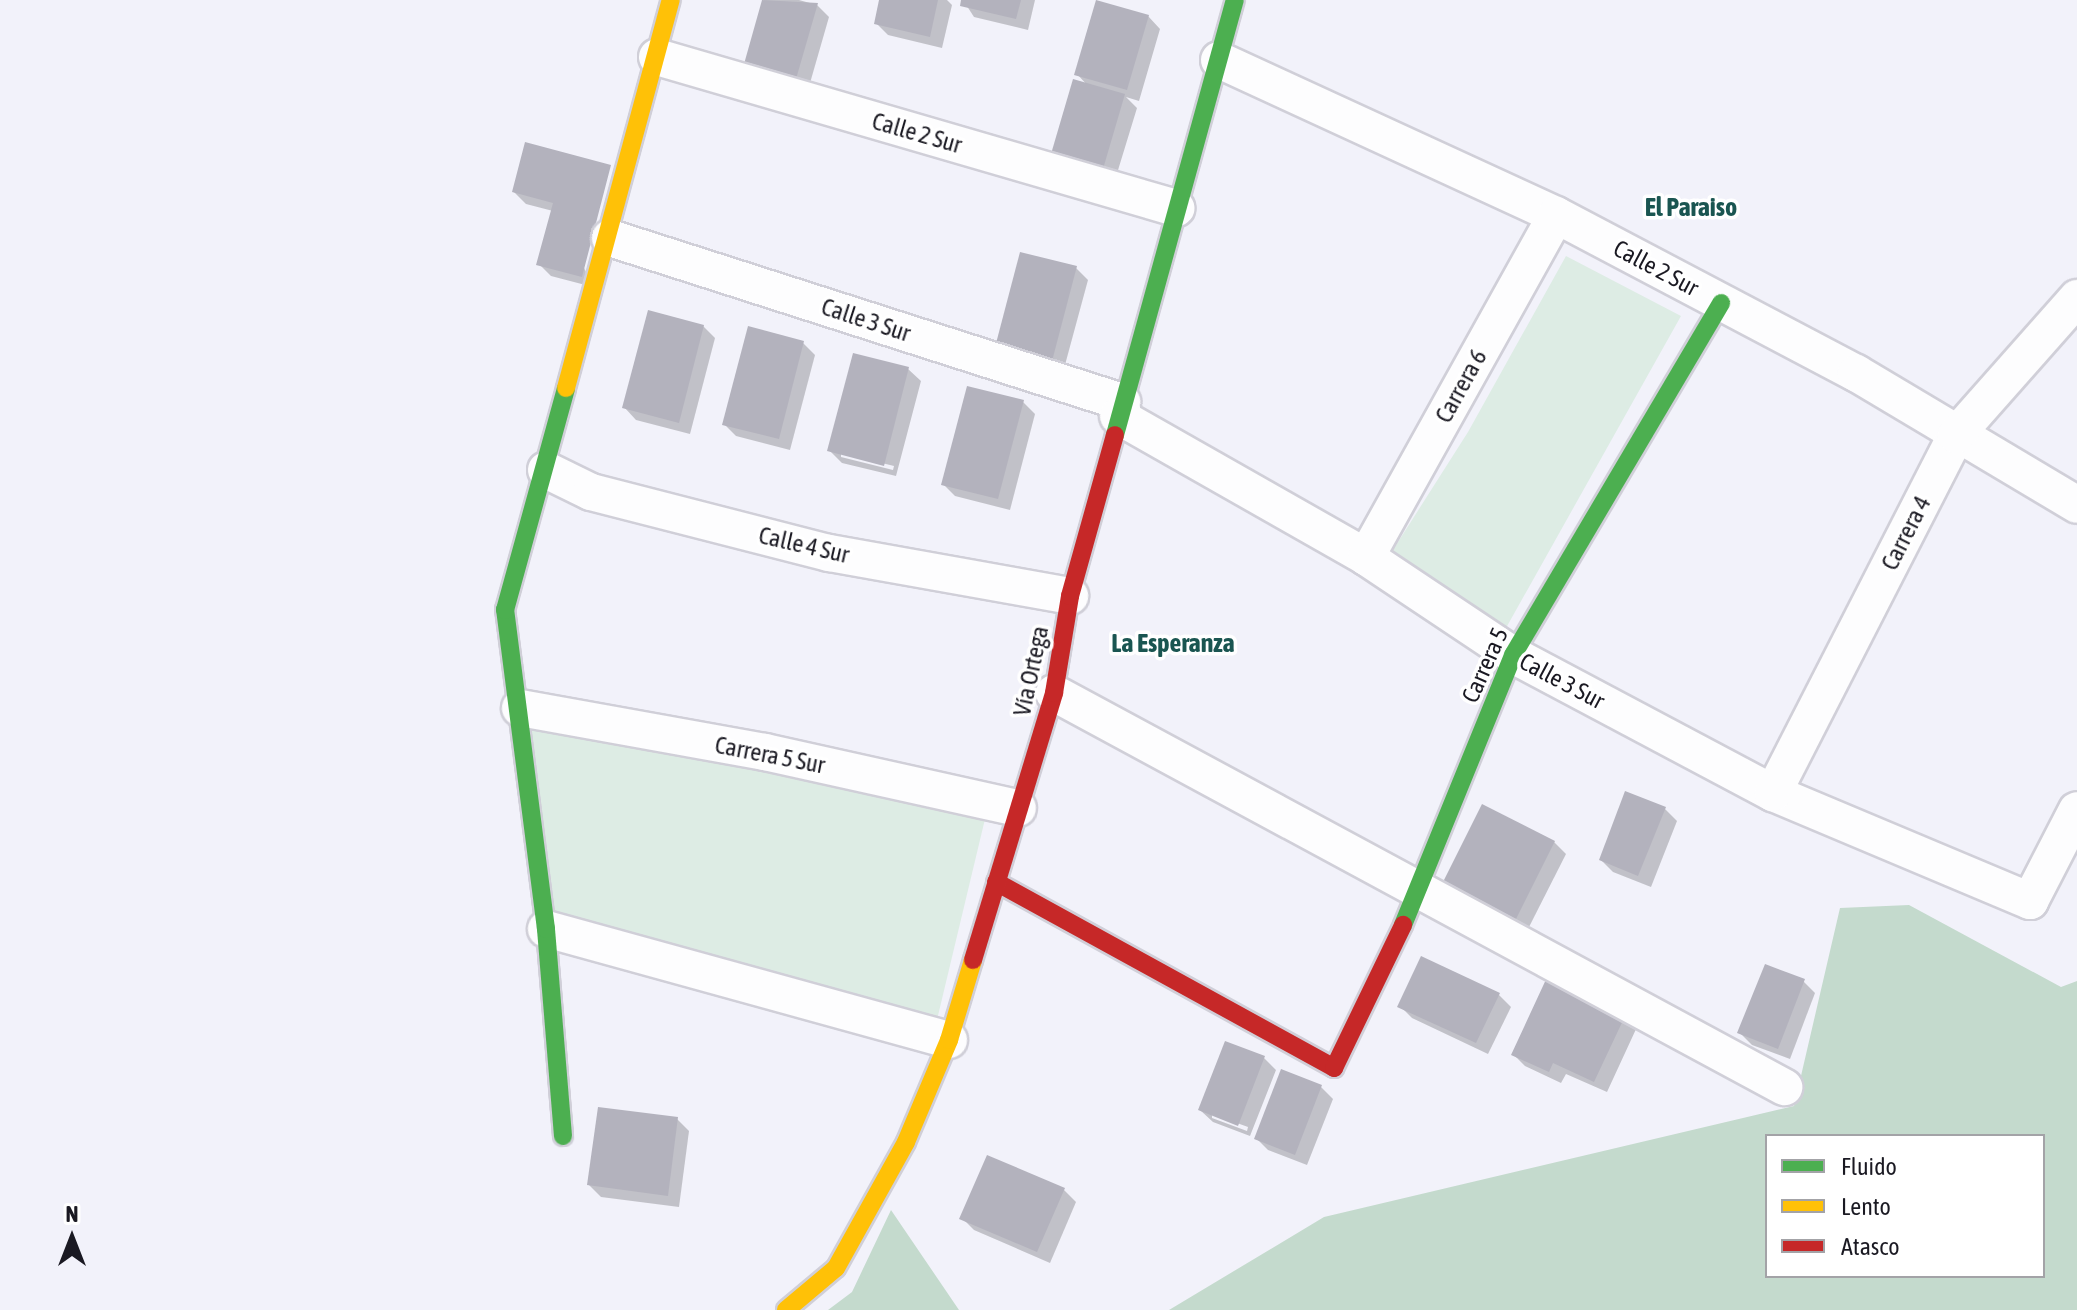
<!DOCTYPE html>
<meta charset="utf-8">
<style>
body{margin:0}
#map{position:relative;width:2077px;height:1310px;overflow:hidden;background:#f2f2fa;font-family:"Asap Condensed",sans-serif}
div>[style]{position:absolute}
.green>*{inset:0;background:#ddece4}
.forest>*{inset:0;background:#c4dacd}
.shadow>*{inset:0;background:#0003}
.building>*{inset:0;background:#b3b2bd}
.roads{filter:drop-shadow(2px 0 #d0cfd8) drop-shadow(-2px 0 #d0cfd8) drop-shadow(0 2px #d0cfd8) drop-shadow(0 -2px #d0cfd8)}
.street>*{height:36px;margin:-18px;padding:0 18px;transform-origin:18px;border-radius:18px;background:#fdfdfe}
.fast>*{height:18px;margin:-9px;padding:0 9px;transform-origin:9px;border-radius:9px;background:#4caf50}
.slow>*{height:18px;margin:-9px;padding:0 9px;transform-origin:9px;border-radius:9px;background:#ffc107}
.jam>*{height:18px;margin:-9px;padding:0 9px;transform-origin:9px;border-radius:9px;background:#c62828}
span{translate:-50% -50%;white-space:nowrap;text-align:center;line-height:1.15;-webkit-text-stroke:7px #fff;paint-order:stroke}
.street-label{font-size:24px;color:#1a1922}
.neighbourhood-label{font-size:26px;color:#1a5551;font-weight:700}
.legend{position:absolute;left:1765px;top:1134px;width:280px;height:144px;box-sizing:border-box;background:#fff;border:2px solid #a3a3a7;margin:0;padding:10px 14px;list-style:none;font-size:24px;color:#1a1922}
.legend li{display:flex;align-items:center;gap:16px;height:40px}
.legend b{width:40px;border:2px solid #a3a3a7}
.north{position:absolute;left:32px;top:1198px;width:80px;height:80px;-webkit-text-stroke:6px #fff;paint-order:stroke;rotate:0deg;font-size:22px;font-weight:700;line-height:32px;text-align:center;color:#1a1922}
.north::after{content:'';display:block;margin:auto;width:28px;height:36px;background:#1a1922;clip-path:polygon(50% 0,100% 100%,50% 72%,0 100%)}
</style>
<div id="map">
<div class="green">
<i style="clip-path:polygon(1566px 256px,1681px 316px,1506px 628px,1391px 553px,1468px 432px)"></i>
<i style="clip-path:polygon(530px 720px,985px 819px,936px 1024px,556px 919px)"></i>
</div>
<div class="forest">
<i style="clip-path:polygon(evenodd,1909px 905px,2061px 987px,2077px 981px,2077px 1310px,1169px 1310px,1324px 1217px,1794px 1106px,1840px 908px,1909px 905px,1767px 1136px,2043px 1136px,2043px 1276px,1767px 1276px,1767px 1136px)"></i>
<i style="clip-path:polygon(891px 1210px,959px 1310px,828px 1310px,852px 1292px)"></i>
</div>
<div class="shadow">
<i style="clip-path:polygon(764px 0,799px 0,817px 5px,829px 17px,808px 90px,746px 63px)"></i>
<i style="clip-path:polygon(881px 0,947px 0,952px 5px,942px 48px,888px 35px,876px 23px)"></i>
<i style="clip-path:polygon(963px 0,1035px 0,1028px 30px,974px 17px)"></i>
<i style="clip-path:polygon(1148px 16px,1160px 29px,1139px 101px,1126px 97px,1137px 108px,1115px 180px,1065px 166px,1088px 86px,1077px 74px)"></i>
<i style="clip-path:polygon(526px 144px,593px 287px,551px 276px,539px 264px,553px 211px,526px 204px,514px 192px)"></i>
<i style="clip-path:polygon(1076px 268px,1088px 280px,1062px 376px,1008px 362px)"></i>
<i style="clip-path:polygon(703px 326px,715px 338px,690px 434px,636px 420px,624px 407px)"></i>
<i style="clip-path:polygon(803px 343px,815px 355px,790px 450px,736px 436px,724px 424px)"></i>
<i style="clip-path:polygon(evenodd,908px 369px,921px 381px,896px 476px,842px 463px,830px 451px,908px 369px,841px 453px,894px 466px,893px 470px,841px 457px,841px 453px)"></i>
<i style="clip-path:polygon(1023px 402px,1035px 414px,1010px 510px,955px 496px,943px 484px)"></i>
<i style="clip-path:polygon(1665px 809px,1677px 821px,1651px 887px,1613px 872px,1601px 860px)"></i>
<i style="clip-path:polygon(1554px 842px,1566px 854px,1528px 929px,1457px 894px,1445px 882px)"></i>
<i style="clip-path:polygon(1550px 976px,1637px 1027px,1607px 1092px,1566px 1074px,1561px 1083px,1525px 1066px,1513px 1054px)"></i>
<i style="clip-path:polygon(1803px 981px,1815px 993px,1790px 1059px,1752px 1045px,1740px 1033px)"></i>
<i style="clip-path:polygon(1499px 995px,1511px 1007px,1488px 1054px,1412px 1018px,1400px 1006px)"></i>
<i style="clip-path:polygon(evenodd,1264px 1058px,1276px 1070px,1250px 1136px,1213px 1122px,1200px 1110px,1264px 1058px,1212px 1114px,1248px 1127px,1247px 1131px,1212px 1118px,1212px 1114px)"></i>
<i style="clip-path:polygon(1321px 1087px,1333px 1099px,1307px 1165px,1268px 1150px,1256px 1138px)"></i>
<i style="clip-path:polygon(677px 1119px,689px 1131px,679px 1207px,601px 1197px,589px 1185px)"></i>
<i style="clip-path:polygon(1064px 1190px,1076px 1202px,1050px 1263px,974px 1230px,962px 1218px)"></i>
</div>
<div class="building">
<i style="clip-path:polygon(762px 0,818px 3px,796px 79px,744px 64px)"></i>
<i style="clip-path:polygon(879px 0,938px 0,930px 37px,874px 24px)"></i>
<i style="clip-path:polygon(961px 0,1021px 0,1016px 19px,960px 6px)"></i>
<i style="clip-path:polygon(1096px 0,1149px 15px,1127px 90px,1074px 75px)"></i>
<i style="clip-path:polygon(1073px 79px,1125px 94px,1103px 169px,1051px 154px)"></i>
<i style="clip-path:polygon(525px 142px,611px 165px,582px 277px,536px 265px,553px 203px,512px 192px)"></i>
<i style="clip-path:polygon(1020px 252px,1077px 266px,1051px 365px,994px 351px)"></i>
<i style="clip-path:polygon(648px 310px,704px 325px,679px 423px,622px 408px)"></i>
<i style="clip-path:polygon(748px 326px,804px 341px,779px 439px,722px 425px)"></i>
<i style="clip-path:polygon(853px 353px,909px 367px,884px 466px,827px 451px)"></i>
<i style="clip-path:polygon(967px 386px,1024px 400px,998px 499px,941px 485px)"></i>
<i style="clip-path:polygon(1625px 791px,1666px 807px,1638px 876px,1599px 860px)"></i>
<i style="clip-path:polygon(1482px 804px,1555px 841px,1516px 919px,1443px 882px)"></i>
<i style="clip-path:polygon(1421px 956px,1500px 993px,1476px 1043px,1397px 1007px)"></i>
<i style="clip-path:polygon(1765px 964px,1805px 979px,1778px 1049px,1737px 1033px)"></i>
<i style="clip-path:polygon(1549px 973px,1626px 1014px,1594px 1082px,1553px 1063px,1549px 1072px,1511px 1055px)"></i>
<i style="clip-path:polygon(1225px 1041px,1265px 1056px,1238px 1126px,1198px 1110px)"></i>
<i style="clip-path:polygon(1281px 1069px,1322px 1085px,1295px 1155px,1254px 1139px)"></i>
<i style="clip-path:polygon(598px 1107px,678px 1117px,668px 1196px,587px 1185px)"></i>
<i style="clip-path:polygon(987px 1155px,1065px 1188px,1037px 1252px,959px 1219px)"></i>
</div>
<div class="roads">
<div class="street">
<i style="left:657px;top:57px;width:541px;rotate:16.22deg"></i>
<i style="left:1219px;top:60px;width:371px;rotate:24.7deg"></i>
<i style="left:1556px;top:215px;width:339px;rotate:27.8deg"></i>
<i style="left:1856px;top:373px;width:257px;rotate:30.8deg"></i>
<i style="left:610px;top:238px;width:538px;rotate:17.76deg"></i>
<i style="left:1118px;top:416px;width:285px;rotate:29.6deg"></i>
<i style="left:1366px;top:557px;width:177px;rotate:33.7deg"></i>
<i style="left:1513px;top:655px;width:294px;rotate:28deg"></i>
<i style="left:1773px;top:793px;width:279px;rotate:22.8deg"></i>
<i style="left:2030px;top:901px;width:102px;rotate:-62.7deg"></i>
<i style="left:546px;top:470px;width:50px;rotate:26.1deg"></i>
<i style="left:591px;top:492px;width:246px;rotate:14.4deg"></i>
<i style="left:829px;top:553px;width:245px;rotate:10.1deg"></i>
<i style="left:1366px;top:557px;width:391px;rotate:-60.9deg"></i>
<i style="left:1054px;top:693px;width:830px;rotate:28.36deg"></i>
<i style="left:520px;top:708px;width:249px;rotate:10.2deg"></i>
<i style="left:765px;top:752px;width:259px;rotate:12.5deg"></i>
<i style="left:1773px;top:793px;width:402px;rotate:-62.9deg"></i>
<i style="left:1956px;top:435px;width:183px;rotate:-48.5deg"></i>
<i style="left:546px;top:929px;width:418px;rotate:15.4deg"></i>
</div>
<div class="fast">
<i style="left:1115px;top:435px;width:451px;rotate:-74.6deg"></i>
<i style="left:1403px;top:925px;width:292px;rotate:-67.8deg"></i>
<i style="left:1513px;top:655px;width:409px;rotate:-59.4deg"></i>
<i style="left:563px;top:1136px;width:208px;rotate:-94.7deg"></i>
<i style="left:546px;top:929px;width:322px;rotate:-97.3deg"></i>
<i style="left:505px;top:610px;width:230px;rotate:-74.6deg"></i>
</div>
<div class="slow">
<i style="left:566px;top:388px;width:402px;rotate:-74.9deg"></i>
<i style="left:786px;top:1310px;width:65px;rotate:-40deg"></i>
<i style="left:836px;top:1268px;width:144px;rotate:-60.9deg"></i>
<i style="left:906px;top:1142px;width:111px;rotate:-67.1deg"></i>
<i style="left:949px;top:1040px;width:84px;rotate:-73.3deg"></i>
</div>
<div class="jam">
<i style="left:996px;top:882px;width:386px;rotate:28.8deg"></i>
<i style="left:1334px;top:1068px;width:159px;rotate:-64.2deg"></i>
<i style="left:973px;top:960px;width:279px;rotate:-73.1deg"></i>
<i style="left:1054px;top:693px;width:98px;rotate:-80.6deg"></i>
<i style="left:1070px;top:596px;width:167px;rotate:-74.4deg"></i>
</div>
</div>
<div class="street-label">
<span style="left:917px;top:133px;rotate:16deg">Calle 2 Sur</span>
<span style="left:1656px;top:268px;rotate:28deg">Calle 2 Sur</span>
<span style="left:866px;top:320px;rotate:18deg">Calle 3 Sur</span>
<span style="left:1461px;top:386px;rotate:-61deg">Carrera 6</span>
<span style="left:1906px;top:533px;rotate:-63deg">Carrera 4</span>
<span style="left:804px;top:545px;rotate:13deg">Calle 4 Sur</span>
<span style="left:1485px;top:665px;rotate:-66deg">Carrera 5</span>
<span style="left:1031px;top:671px;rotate:-78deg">Vía Ortega</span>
<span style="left:1562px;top:681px;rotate:28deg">Calle 3 Sur</span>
<span style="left:770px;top:755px;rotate:11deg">Carrera 5 Sur</span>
</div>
<div class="neighbourhood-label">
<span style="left:1691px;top:208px">El Paraiso</span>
<span style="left:1173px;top:644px">La Esperanza</span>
</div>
<ul class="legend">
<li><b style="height:10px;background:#4caf50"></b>Fluido</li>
<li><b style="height:10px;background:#ffc107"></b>Lento</li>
<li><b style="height:10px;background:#c62828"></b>Atasco</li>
</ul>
<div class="north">N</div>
</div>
